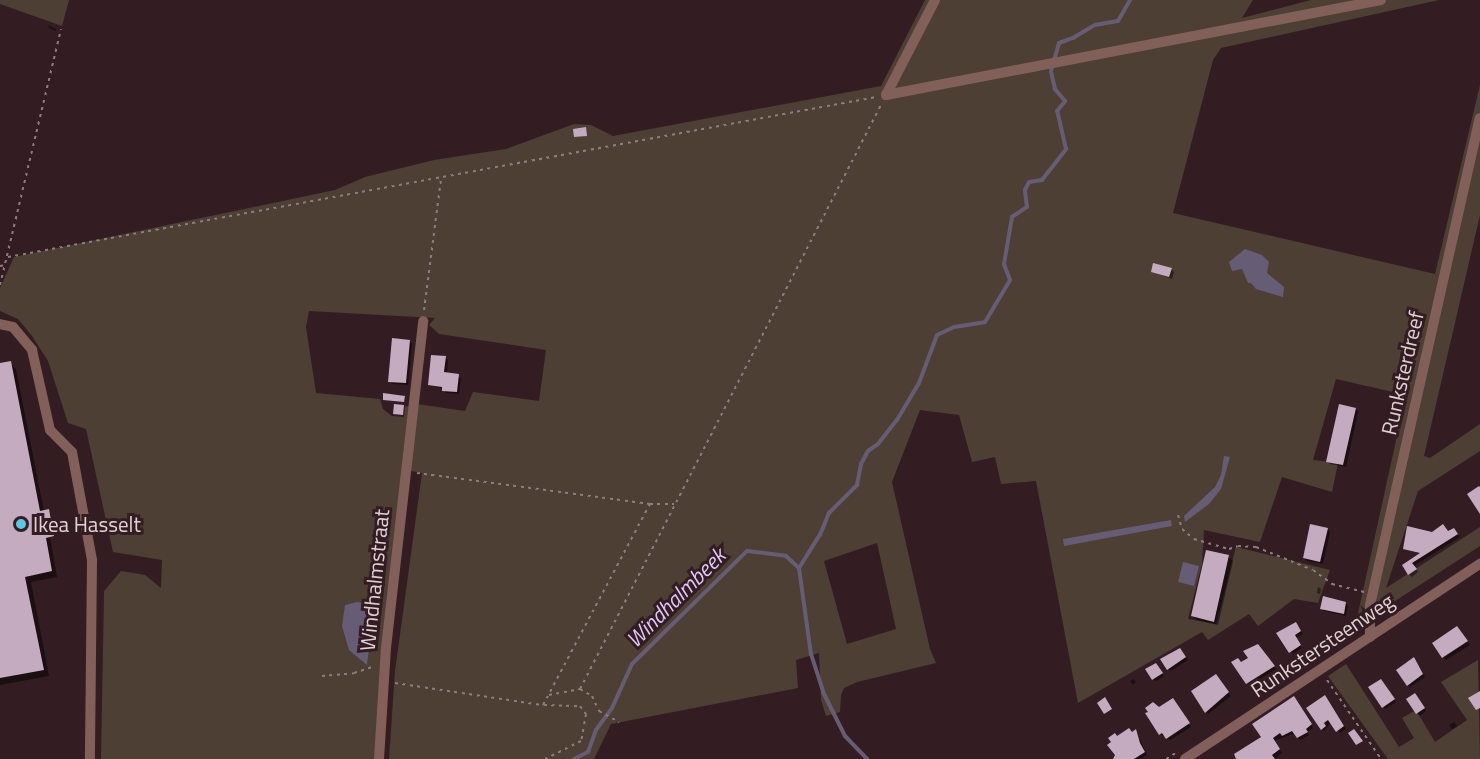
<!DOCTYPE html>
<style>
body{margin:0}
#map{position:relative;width:1480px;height:759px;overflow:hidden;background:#331d23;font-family:"Titillium Web",sans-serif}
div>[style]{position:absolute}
.green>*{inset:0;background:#4d3f33}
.water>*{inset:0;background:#675c75}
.shadow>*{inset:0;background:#0007}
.stream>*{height:4px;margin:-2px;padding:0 2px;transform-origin:2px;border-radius:2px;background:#675c75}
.building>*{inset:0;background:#c5abbf}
.path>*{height:2px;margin-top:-1px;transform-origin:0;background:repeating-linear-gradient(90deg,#8e7c81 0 3px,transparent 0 7.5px)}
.minor>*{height:10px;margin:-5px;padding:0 5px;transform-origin:5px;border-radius:5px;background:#826059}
.dots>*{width:16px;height:16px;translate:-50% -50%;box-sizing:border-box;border:3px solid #331d23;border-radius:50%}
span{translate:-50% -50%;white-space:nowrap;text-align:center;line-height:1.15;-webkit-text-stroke:6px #331d23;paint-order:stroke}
.street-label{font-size:21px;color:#e0d1d5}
.poi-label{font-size:21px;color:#e0d1d5}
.left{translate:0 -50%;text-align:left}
.water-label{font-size:22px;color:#ddc8fa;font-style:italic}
</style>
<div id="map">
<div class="green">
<i style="clip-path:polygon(0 0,69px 0,62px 26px,0 4px)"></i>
<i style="clip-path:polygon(evenodd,925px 0,1253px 0,1242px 18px,1311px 0,1439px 0,1221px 48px,1213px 60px,1173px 213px,1435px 274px,1480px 85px,1480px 215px,1424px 456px,1430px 458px,1480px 424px,1480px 451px,1418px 491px,1386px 588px,1480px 527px,1480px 546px,1355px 627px,1406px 395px,1336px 379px,1313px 460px,1338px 463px,1332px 492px,1282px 477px,1260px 542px,1204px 530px,1202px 564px,1188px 619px,1216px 624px,1236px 547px,1330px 570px,1318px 603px,1294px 599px,1258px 626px,1249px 614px,1208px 640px,1202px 632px,1078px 703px,1036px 481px,1001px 484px,995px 457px,972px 462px,959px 415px,920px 410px,892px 482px,930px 649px,936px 663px,857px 682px,844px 688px,841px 695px,840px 712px,826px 716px,821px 700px,819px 653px,796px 660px,798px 688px,611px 724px,594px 759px,389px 759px,395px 671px,422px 473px,406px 470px,417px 404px,465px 411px,473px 392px,539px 401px,546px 350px,439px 334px,429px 325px,435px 318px,309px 311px,306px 327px,316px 393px,380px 399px,383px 409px,392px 416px,404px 417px,405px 406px,409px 407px,376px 759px,101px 759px,104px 591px,121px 571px,145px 575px,161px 588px,162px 560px,113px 552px,86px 429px,68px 423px,48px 361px,32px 336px,18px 319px,0 311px,0 288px,14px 257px,335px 190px,365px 177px,434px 160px,506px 149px,574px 124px,591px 125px,613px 136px,881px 86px,925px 0,877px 543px,896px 629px,847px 644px,824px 561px,877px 543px)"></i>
<i style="clip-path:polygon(1478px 660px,1480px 759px,1388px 759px,1328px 676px,1346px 664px,1399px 747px,1414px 738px,1402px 718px,1416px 710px,1435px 742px,1467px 720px,1441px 682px)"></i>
</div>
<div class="water">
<i style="clip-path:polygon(1245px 249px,1262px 255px,1269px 262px,1267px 273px,1284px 287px,1283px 297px,1256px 289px,1251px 283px,1248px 283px,1242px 269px,1232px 271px,1229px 262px)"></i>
<i style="clip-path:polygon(1224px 456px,1230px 457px,1221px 489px,1209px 504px,1185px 522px,1184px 516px,1215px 487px,1221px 475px)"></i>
<i style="clip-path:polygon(1171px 520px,1172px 526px,1064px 546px,1063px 539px)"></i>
<i style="clip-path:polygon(1183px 562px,1199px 566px,1194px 586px,1178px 582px)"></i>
<i style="clip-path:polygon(357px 602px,374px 605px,367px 665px,349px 650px,342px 626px,345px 605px)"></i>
</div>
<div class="shadow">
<i style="clip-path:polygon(48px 25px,56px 29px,56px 31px,49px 28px)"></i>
<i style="clip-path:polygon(1171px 269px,1174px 272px,1172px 279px,1153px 272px)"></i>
<i style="clip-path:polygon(409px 341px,412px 344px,408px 385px,392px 384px,390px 381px)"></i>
<i style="clip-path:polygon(446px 358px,448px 361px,447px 374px,461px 378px,459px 394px,446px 393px,444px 389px,429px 384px)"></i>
<i style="clip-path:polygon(10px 363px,16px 369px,44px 511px,50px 511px,54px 536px,50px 537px,57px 577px,31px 582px,49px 676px,0 685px,0 365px)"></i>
<i style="clip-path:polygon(1356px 409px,1358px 412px,1346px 467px,1330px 464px,1327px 461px)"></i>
<i style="clip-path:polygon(1328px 529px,1330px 532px,1323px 564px,1307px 561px,1304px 558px)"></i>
<i style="clip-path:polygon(1457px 533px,1460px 537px,1414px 566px,1418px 572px,1412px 577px,1409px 574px,1404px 566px,1421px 554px,1404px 548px,1432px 534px)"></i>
<i style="clip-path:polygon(1228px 557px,1233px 561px,1218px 625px,1197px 620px,1192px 616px)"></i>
<i style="clip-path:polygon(1318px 587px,1321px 589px,1320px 594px,1317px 593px)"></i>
<i style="clip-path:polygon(1324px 598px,1346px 604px,1348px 606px,1346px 616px,1324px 611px,1322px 608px)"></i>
<i style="clip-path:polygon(1298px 627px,1303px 634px,1296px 638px,1302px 648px,1293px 654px,1278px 634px)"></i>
<i style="clip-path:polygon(1460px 631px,1470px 645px,1446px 660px,1443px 657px)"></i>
<i style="clip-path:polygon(1260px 648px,1276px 669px,1250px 685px,1242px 664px)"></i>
<i style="clip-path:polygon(1183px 653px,1188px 660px,1171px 671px,1168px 669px)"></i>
<i style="clip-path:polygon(1414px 659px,1425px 677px,1410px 687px,1408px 685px)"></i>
<i style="clip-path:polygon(1158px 667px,1164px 676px,1156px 681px,1153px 679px)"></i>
<i style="clip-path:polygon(1134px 679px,1136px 682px,1133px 685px,1130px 681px)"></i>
<i style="clip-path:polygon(1218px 679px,1231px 696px,1208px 714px,1206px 712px)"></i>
<i style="clip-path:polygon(1383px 684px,1396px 702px,1385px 709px,1383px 707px)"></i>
<i style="clip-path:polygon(1418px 698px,1426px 711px,1420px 716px,1417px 713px)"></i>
<i style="clip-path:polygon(1173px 700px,1191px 727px,1170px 740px,1160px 734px,1147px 714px)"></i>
<i style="clip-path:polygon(1327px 700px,1346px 729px,1340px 733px,1331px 722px,1324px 731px,1322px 729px)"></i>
<i style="clip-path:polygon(1297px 701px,1313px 728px,1307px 732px,1309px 735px,1300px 740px,1295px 733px,1274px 741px,1282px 753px,1275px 759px,1238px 759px)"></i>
<i style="clip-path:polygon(1454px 722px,1457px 726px,1452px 729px,1449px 725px)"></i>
<i style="clip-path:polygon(1136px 731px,1147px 755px,1140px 759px,1118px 759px,1109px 745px,1117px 738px)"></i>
</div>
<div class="stream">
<i style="left:799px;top:568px;width:87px;rotate:82.1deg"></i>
<i style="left:811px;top:654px;width:40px;rotate:72deg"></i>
<i style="left:823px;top:692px;width:49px;rotate:63.4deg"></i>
<i style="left:845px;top:736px;width:32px;rotate:46deg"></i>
<i style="left:574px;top:759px;width:16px;rotate:-27deg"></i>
<i style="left:588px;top:752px;width:23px;rotate:-70deg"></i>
<i style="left:596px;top:730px;width:27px;rotate:-54deg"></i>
<i style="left:612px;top:708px;width:48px;rotate:-65.6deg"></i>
<i style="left:632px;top:664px;width:161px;rotate:-44.5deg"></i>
<i style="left:747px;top:551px;width:39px;rotate:7deg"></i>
<i style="left:786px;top:556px;width:18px;rotate:43deg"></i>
<i style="left:799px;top:568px;width:39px;rotate:-58deg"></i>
<i style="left:820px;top:535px;width:24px;rotate:-68deg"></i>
<i style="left:829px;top:513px;width:40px;rotate:-45deg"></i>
<i style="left:857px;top:485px;width:21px;rotate:-79deg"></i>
<i style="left:861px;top:464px;width:15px;rotate:-62deg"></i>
<i style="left:868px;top:451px;width:12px;rotate:-35deg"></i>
<i style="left:878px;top:444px;width:31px;rotate:-52deg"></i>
<i style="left:897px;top:420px;width:43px;rotate:-59.3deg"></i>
<i style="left:919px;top:383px;width:51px;rotate:-69.4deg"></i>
<i style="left:937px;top:335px;width:19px;rotate:-25deg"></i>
<i style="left:954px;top:327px;width:31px;rotate:-9deg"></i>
<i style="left:985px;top:322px;width:49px;rotate:-59.2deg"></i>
<i style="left:1010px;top:280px;width:17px;rotate:-111deg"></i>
<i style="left:1004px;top:264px;width:48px;rotate:-80.3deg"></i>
<i style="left:1012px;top:217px;width:18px;rotate:-34deg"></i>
<i style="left:1027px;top:207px;width:17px;rotate:-97deg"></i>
<i style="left:1025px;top:190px;width:9px;rotate:-63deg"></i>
<i style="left:1029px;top:182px;width:13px;rotate:-9deg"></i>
<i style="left:1042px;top:180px;width:39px;rotate:-52deg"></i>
<i style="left:1066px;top:149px;width:39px;rotate:-103deg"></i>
<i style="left:1057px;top:111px;width:13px;rotate:-51deg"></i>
<i style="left:1065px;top:101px;width:16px;rotate:-130deg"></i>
<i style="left:1055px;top:89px;width:18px;rotate:-103deg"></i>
<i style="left:1051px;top:71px;width:29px;rotate:-74deg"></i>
<i style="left:1059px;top:43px;width:15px;rotate:-20deg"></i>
<i style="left:1073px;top:38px;width:26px;rotate:-31deg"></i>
<i style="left:1095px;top:25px;width:23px;rotate:-10deg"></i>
<i style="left:1118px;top:21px;width:24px;rotate:-60deg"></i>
</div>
<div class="building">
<i style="clip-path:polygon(586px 127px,587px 136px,574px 137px,573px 129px)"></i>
<i style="clip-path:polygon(1153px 263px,1172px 268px,1169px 277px,1151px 272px)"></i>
<i style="clip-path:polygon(392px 338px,410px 340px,406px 383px,388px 382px)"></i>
<i style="clip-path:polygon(431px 355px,446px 356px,444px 372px,459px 374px,457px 392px,442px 391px,442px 387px,428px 385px)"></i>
<i style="clip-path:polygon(11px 361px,40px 511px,49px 509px,54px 536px,46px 538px,52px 571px,25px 577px,44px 670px,0 678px,0 363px)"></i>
<i style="clip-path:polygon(383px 393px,405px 396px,404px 402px,383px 400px)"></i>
<i style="clip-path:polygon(394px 404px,404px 405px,403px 415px,393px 414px)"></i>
<i style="clip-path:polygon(1339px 404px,1356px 408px,1343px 465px,1326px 462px)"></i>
<i style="clip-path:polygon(1479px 486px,1480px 487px,1480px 514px,1467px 494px)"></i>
<i style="clip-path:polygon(1310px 524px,1328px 528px,1320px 562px,1303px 558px)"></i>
<i style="clip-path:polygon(1443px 524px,1448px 531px,1454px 528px,1458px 534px,1412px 563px,1417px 569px,1408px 575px,1402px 565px,1420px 553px,1403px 549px,1407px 526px,1432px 532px)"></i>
<i style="clip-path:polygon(1206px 550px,1229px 555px,1214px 622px,1191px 616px)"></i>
<i style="clip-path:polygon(1323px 596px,1346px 602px,1344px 614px,1320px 609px)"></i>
<i style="clip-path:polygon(1296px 622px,1301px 631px,1295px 635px,1301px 645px,1289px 653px,1276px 633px)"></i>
<i style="clip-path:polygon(1457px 626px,1468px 641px,1442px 658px,1432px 643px)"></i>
<i style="clip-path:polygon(1258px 644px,1275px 666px,1246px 684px,1231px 662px,1238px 658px,1241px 662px,1248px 658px,1243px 651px)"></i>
<i style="clip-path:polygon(1180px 648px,1186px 657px,1167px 670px,1160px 659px)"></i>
<i style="clip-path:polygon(1414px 657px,1423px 674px,1407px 686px,1396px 670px)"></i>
<i style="clip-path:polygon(1156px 663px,1163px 673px,1152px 680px,1145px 669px)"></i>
<i style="clip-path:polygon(1216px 674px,1229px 692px,1205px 713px,1191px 691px)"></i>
<i style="clip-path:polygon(1381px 679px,1395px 699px,1382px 708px,1368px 687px)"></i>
<i style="clip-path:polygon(1480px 691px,1480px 708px,1476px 710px,1468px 698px)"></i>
<i style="clip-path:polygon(1415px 693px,1425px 708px,1416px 714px,1406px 699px)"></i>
<i style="clip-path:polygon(1325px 695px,1344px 726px,1336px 732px,1328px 720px,1324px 723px,1326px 726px,1321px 730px,1306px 708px)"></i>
<i style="clip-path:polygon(1294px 696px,1312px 724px,1306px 729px,1308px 732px,1297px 738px,1292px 731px,1282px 736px,1280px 733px,1273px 738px,1280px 749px,1272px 755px,1275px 759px,1236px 759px,1234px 754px,1261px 737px,1252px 724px)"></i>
<i style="clip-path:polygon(1105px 697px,1112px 709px,1104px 714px,1097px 703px)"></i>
<i style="clip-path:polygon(1173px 698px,1190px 723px,1166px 739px,1162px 733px,1159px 735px,1145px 713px,1148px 712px,1145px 708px,1153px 702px,1159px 707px)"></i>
<i style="clip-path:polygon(1129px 728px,1132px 732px,1136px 729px,1140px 743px,1145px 752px,1134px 759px,1113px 759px,1115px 755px,1107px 745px,1111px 742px,1108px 738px,1115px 733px,1117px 736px)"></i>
<i style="clip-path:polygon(1354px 729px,1363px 741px,1356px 745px,1348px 733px)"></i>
</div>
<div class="path">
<i style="left:8px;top:257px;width:883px;rotate:-10.44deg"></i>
<i style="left:0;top:266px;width:6px;rotate:-9deg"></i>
<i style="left:0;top:285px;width:263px;rotate:-76.6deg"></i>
<i style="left:424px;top:310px;width:132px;rotate:-82.6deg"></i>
<i style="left:650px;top:504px;width:24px"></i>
<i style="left:1178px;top:515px;width:15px;rotate:74deg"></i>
<i style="left:1182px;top:529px;width:16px;rotate:40deg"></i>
<i style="left:1194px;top:539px;width:36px;rotate:16deg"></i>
<i style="left:1229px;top:549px;width:9px;rotate:-18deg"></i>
<i style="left:1238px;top:546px;width:18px;rotate:3deg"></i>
<i style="left:1256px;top:547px;width:61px;rotate:22deg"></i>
<i style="left:1313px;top:570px;width:24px;rotate:36deg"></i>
<i style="left:1332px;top:584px;width:33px;rotate:14deg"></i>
<i style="left:322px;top:676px;width:32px;rotate:-5deg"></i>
<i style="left:354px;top:673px;width:20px;rotate:-18deg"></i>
<i style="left:1327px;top:680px;width:96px;rotate:55.6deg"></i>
<i style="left:395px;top:683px;width:150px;rotate:8.5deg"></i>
<i style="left:543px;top:705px;width:228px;rotate:-62deg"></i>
<i style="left:650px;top:504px;width:235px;rotate:-172.4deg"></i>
<i style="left:580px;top:689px;width:659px;rotate:-62.74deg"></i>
<i style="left:549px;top:695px;width:32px;rotate:-11deg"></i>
<i style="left:580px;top:689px;width:14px;rotate:30deg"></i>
<i style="left:592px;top:696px;width:17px;rotate:65deg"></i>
<i style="left:599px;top:711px;width:23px;rotate:29deg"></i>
<i style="left:544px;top:705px;width:36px;rotate:2deg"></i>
<i style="left:580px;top:706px;width:10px;rotate:53deg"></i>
<i style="left:586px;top:714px;width:27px;rotate:100deg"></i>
<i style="left:581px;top:741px;width:40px;rotate:153.4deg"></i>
<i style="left:1166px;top:759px;width:13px;rotate:-32deg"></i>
</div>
<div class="minor">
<i style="left:886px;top:95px;width:504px;rotate:-10.86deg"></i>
<i style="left:886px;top:95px;width:107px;rotate:-62.7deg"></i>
<i style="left:0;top:324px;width:13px;rotate:13deg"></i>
<i style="left:13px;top:327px;width:30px;rotate:50deg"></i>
<i style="left:32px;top:350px;width:82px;rotate:77.3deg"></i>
<i style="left:50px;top:430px;width:31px;rotate:45deg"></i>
<i style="left:72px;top:452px;width:110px;rotate:79.5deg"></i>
<i style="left:92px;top:560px;width:199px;rotate:90.6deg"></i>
<i style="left:1370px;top:637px;width:32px;rotate:-90deg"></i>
<i style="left:1370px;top:605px;width:499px;rotate:-77.3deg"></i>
<i style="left:379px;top:759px;width:111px;rotate:-86.4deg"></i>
<i style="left:386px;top:648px;width:329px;rotate:-83.5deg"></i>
<i style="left:1185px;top:759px;width:354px;rotate:-33.5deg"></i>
</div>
<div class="dots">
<i style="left:21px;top:524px;background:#59c8e4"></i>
</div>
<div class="street-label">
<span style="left:1402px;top:373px;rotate:-77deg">Runksterdreef</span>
<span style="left:374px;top:580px;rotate:-84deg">Windhalmstraat</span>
<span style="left:1322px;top:645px;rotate:-34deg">Runkstersteenweg</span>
</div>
<div class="poi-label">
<span class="left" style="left:33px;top:524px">Ikea Hasselt</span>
</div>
<div class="water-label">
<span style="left:676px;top:598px;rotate:-45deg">Windhalmbeek</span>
</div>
</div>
